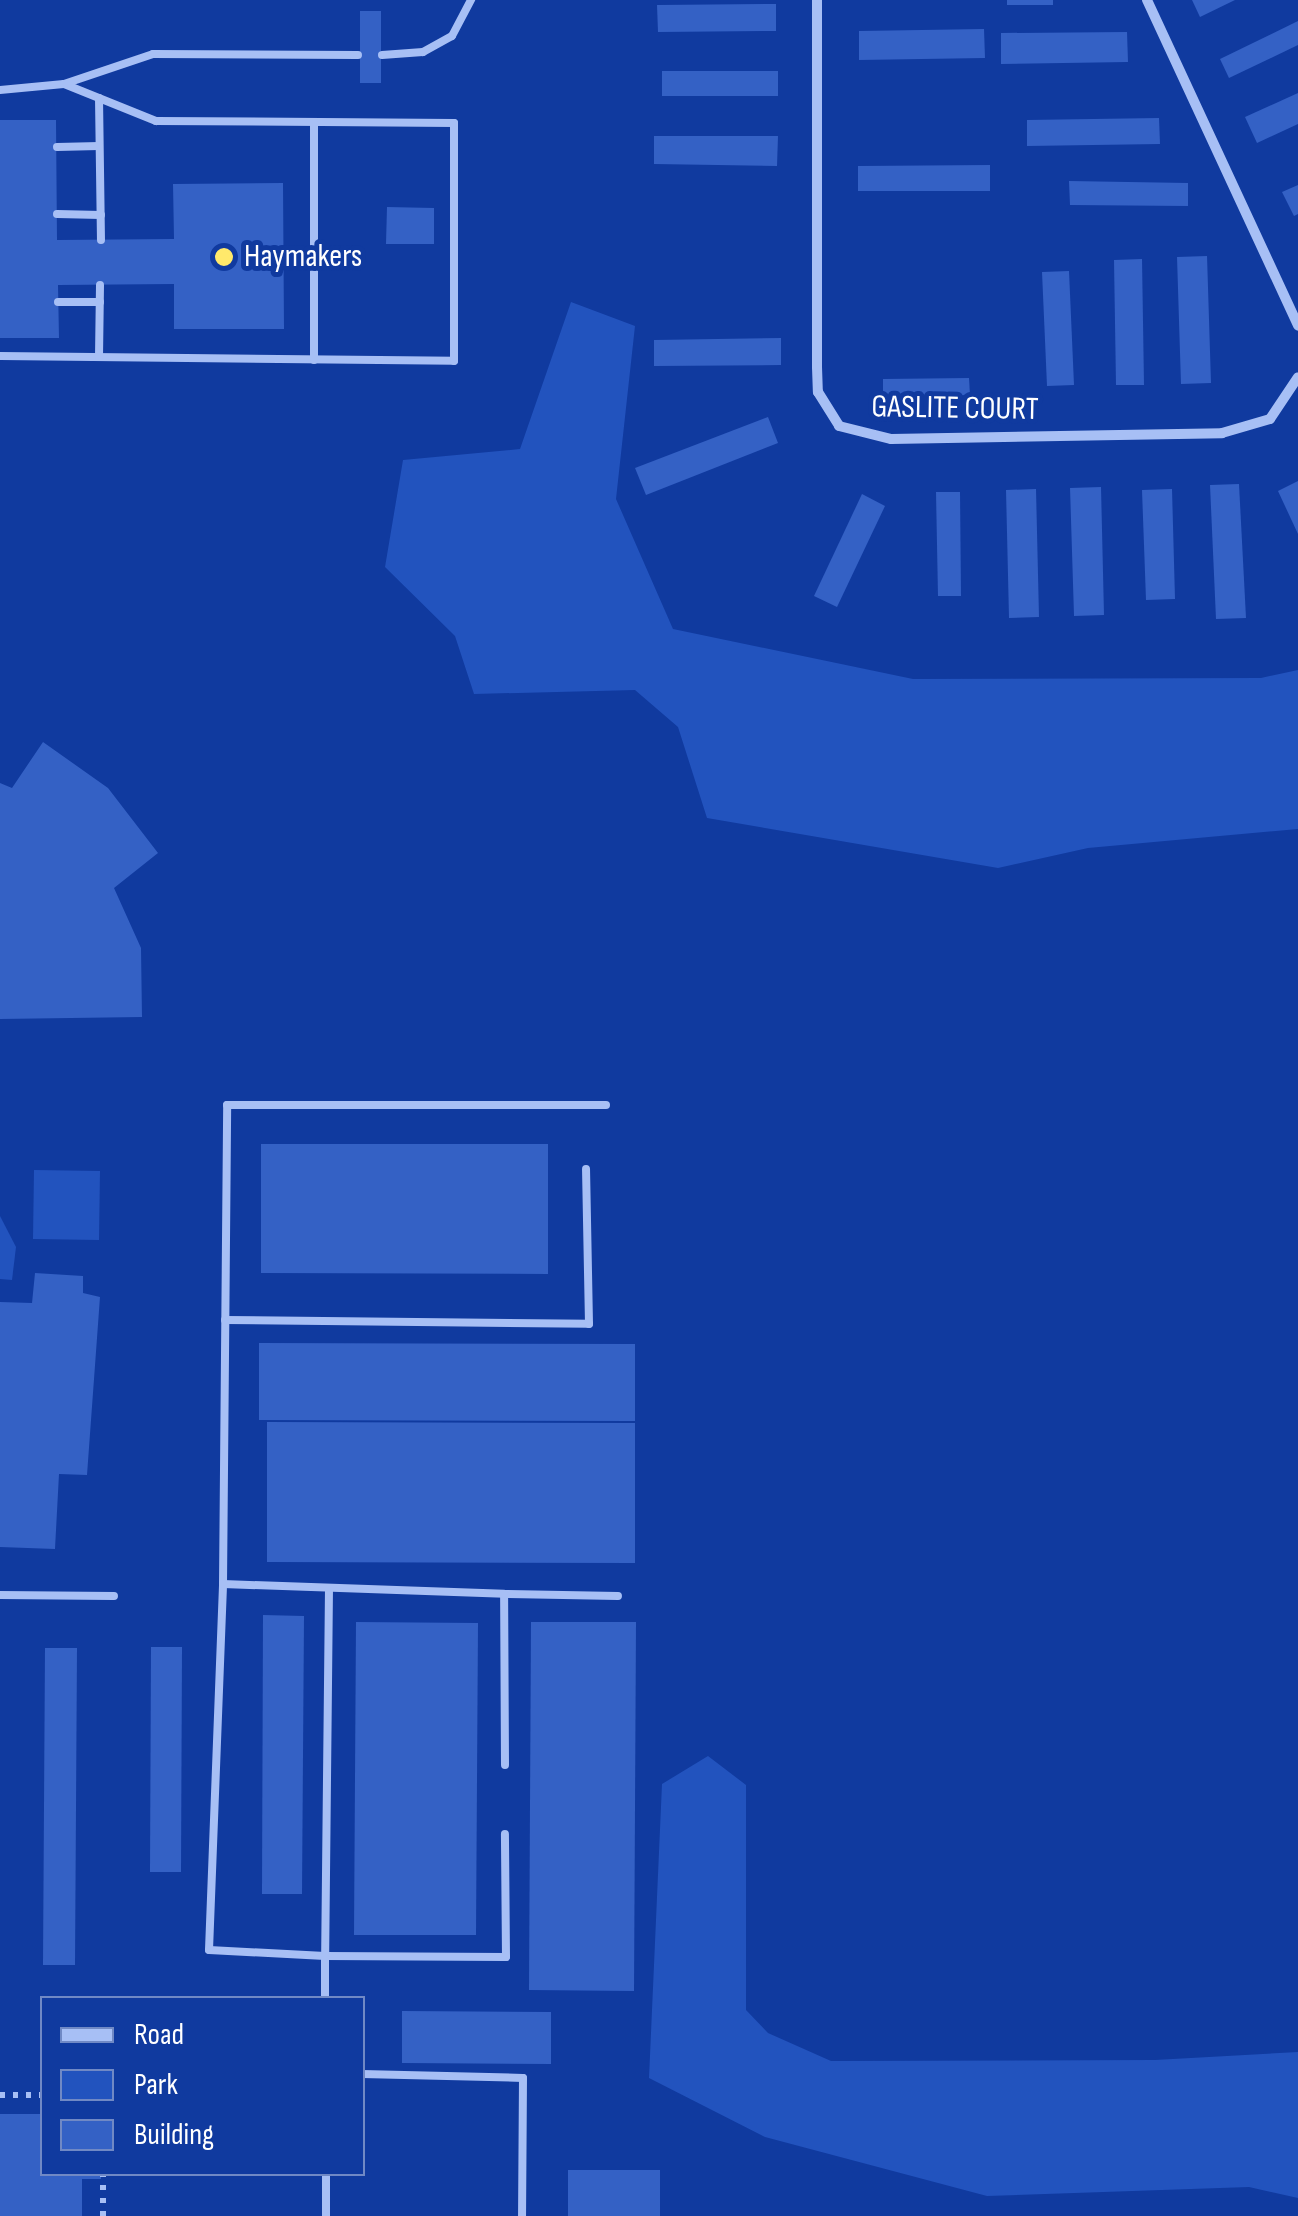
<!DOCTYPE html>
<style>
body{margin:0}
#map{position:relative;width:1298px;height:2216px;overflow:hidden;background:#103a9f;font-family:"Sofia Sans Condensed",sans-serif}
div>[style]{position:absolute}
.green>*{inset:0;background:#2253be}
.building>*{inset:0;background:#3461c5}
.path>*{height:6px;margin-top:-3px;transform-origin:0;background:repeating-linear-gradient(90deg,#a7bff5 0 5px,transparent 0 13px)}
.service>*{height:8px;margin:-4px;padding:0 4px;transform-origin:4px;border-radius:4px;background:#a7bff5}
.minor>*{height:10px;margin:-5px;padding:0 5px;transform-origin:5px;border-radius:5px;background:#a7bff5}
.dots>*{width:28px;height:28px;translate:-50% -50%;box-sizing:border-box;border:5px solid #103a9f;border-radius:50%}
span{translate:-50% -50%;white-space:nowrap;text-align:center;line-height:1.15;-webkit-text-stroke:10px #103a9f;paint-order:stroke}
.poi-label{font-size:32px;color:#fff}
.left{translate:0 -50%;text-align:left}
.street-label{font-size:32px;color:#fff}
.legend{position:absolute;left:40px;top:1996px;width:325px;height:180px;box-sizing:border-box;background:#103a9f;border:2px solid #7089c5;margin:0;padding:12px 18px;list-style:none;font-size:30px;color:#fff}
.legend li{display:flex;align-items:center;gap:20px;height:50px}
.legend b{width:50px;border:2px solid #7089c5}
</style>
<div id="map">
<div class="green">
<i style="clip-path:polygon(571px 302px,635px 326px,616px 499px,673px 629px,913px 679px,1261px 678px,1298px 670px,1298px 829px,1088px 848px,998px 868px,707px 818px,678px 727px,635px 690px,474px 694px,455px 636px,385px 567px,403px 460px,520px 449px)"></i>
<i style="clip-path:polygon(34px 1170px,100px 1171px,99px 1240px,33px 1239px)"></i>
<i style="clip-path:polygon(0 1216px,16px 1247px,12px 1280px,0 1279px)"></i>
<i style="clip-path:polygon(708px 1756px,746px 1785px,746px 2010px,768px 2033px,831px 2061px,1155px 2060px,1298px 2052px,1298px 2198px,1249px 2187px,987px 2196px,765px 2137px,649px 2078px,662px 1784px)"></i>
</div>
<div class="building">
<i style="clip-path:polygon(1007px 0,1053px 0,1053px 5px,1007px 5px)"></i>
<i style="clip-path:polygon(1192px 0,1235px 0,1200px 17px)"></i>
<i style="clip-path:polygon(776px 4px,776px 31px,658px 32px,657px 5px)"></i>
<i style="clip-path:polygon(360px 11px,381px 11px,381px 83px,360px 83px)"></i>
<i style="clip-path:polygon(1298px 21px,1298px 45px,1229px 78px,1220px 59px)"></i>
<i style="clip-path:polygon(984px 29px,985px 58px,859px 60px,859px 31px)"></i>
<i style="clip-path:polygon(1127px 32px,1128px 62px,1001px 64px,1001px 33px)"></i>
<i style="clip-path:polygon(662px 71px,778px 71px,778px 96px,662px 96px)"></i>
<i style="clip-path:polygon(1298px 93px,1298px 124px,1257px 143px,1245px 117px)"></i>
<i style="clip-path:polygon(1159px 118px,1160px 144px,1027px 146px,1027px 120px)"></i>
<i style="clip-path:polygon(0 120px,56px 120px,57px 240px,174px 239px,173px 184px,283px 183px,284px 329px,174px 329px,174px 284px,58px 285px,59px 338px,0 338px)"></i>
<i style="clip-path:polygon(654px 136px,778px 136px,777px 166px,654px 164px)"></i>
<i style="clip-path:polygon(990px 165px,990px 191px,858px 191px,858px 166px)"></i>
<i style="clip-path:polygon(1069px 181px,1188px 183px,1188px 206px,1070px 205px)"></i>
<i style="clip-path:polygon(1298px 185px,1298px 214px,1294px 216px,1282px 192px)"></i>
<i style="clip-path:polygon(387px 207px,434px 208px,434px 244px,386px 244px)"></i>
<i style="clip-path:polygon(1207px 256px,1211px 383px,1181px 384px,1177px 257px)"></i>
<i style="clip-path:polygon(1142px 259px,1144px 385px,1116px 385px,1114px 260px)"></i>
<i style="clip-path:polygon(1069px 271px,1074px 385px,1047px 386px,1042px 272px)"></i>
<i style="clip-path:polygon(781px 338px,781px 365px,654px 366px,654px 340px)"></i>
<i style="clip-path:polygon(969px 378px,970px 395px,883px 397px,883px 379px)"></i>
<i style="clip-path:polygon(768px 417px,778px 443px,646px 495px,635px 468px)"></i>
<i style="clip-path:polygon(1298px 481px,1298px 534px,1278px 491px)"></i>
<i style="clip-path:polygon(1239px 484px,1246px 618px,1216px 619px,1210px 485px)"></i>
<i style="clip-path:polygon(1101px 487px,1104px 615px,1074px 616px,1070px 488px)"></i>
<i style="clip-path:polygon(1036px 489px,1039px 617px,1009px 618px,1006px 490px)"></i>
<i style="clip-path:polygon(1172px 489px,1175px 599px,1146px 600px,1142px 490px)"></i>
<i style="clip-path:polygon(936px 492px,960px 492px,961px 596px,938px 596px)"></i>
<i style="clip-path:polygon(862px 494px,885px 506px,837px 607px,814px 596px)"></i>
<i style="clip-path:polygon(43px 742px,108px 788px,158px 853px,114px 888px,141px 948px,142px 1017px,0 1019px,0 783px,12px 788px)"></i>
<i style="clip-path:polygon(261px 1144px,548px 1144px,548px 1274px,261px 1273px)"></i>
<i style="clip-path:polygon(35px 1273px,83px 1276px,83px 1293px,100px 1297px,87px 1475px,59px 1474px,55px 1549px,0 1547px,0 1302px,32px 1303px)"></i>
<i style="clip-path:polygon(259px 1343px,635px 1344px,635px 1421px,259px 1420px)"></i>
<i style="clip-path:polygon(267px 1422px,635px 1423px,635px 1563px,267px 1562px)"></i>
<i style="clip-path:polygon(263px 1615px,304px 1616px,302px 1894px,262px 1894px)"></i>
<i style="clip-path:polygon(356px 1622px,478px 1623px,476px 1935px,354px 1935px)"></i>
<i style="clip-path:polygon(531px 1622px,636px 1622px,634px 1991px,529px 1990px)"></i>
<i style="clip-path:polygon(151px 1647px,182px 1647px,181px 1872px,150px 1872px)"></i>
<i style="clip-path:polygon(45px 1648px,77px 1648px,75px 1965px,43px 1965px)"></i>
<i style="clip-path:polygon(402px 2011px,551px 2012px,551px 2064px,402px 2063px)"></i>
<i style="clip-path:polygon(0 2114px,42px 2114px,42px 2174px,101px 2174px,101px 2179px,82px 2179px,82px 2216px,0 2216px)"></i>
<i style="clip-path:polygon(568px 2170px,660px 2170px,660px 2216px,568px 2216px)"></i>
</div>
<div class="path">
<i style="left:0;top:2095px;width:42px"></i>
<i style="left:103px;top:2216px;width:42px;rotate:-90deg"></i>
</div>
<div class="service">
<i style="left:382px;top:55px;width:41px;rotate:-4.2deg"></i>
<i style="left:423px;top:52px;width:33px;rotate:-29deg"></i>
<i style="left:452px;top:36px;width:41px;rotate:-62.2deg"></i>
<i style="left:0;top:90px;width:64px;rotate:-5.4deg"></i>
<i style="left:64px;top:84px;width:94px;rotate:-18.6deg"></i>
<i style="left:153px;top:54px;width:205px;rotate:0.3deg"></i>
<i style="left:99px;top:98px;width:142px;rotate:89.2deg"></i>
<i style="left:57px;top:147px;width:42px;rotate:-1.4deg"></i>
<i style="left:57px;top:214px;width:44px;rotate:1.3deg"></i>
<i style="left:58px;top:302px;width:42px"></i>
<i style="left:0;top:356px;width:454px;rotate:0.6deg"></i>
<i style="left:454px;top:361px;width:238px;rotate:-90deg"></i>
<i style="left:454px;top:123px;width:298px;rotate:-179.6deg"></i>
<i style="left:156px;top:121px;width:99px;rotate:-158.1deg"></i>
<i style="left:99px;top:357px;width:72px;rotate:-89.2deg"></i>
<i style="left:314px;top:360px;width:238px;rotate:-90deg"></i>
<i style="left:225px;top:1320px;width:364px;rotate:0.6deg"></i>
<i style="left:589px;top:1324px;width:155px;rotate:-91.1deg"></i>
<i style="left:223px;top:1584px;width:479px;rotate:-89.5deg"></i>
<i style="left:227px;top:1105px;width:379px"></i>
<i style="left:329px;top:1588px;width:368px;rotate:90.6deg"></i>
<i style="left:325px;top:1956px;width:181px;rotate:0.3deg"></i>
<i style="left:506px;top:1957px;width:123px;rotate:-90.5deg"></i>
<i style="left:0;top:1595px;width:114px;rotate:0.5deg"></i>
<i style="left:505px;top:1765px;width:171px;rotate:-90.3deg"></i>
<i style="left:504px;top:1594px;width:114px;rotate:1deg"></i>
<i style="left:325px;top:1998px;width:42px;rotate:-90deg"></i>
<i style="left:325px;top:1956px;width:116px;rotate:-177deg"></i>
<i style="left:209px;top:1950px;width:366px;rotate:-87.8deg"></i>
<i style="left:223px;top:1584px;width:281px;rotate:2deg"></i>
<i style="left:362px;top:2074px;width:161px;rotate:1.4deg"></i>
<i style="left:523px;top:2078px;width:138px;rotate:90.4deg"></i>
<i style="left:326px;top:2174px;width:42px;rotate:90deg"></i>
</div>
<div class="minor">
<i style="left:817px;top:0;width:367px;rotate:90deg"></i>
<i style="left:817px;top:367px;width:25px;rotate:88deg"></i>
<i style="left:818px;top:392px;width:40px;rotate:58deg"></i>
<i style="left:839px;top:426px;width:54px;rotate:14deg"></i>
<i style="left:891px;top:439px;width:331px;rotate:-1deg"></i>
<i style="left:1222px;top:433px;width:50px;rotate:-16.3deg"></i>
<i style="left:1270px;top:419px;width:50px;rotate:-56.3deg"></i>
<i style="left:1147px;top:0;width:359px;rotate:65.1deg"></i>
</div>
<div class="dots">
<i style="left:224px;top:257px;background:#ffe96b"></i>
</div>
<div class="poi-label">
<span class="left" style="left:244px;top:257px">Haymakers</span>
</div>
<div class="street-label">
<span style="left:955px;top:409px;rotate:1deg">GASLITE COURT</span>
</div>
<ul class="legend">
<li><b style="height:12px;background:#a7bff5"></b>Road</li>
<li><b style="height:28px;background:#2253be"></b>Park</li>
<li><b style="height:28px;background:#3461c5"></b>Building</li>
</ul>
</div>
